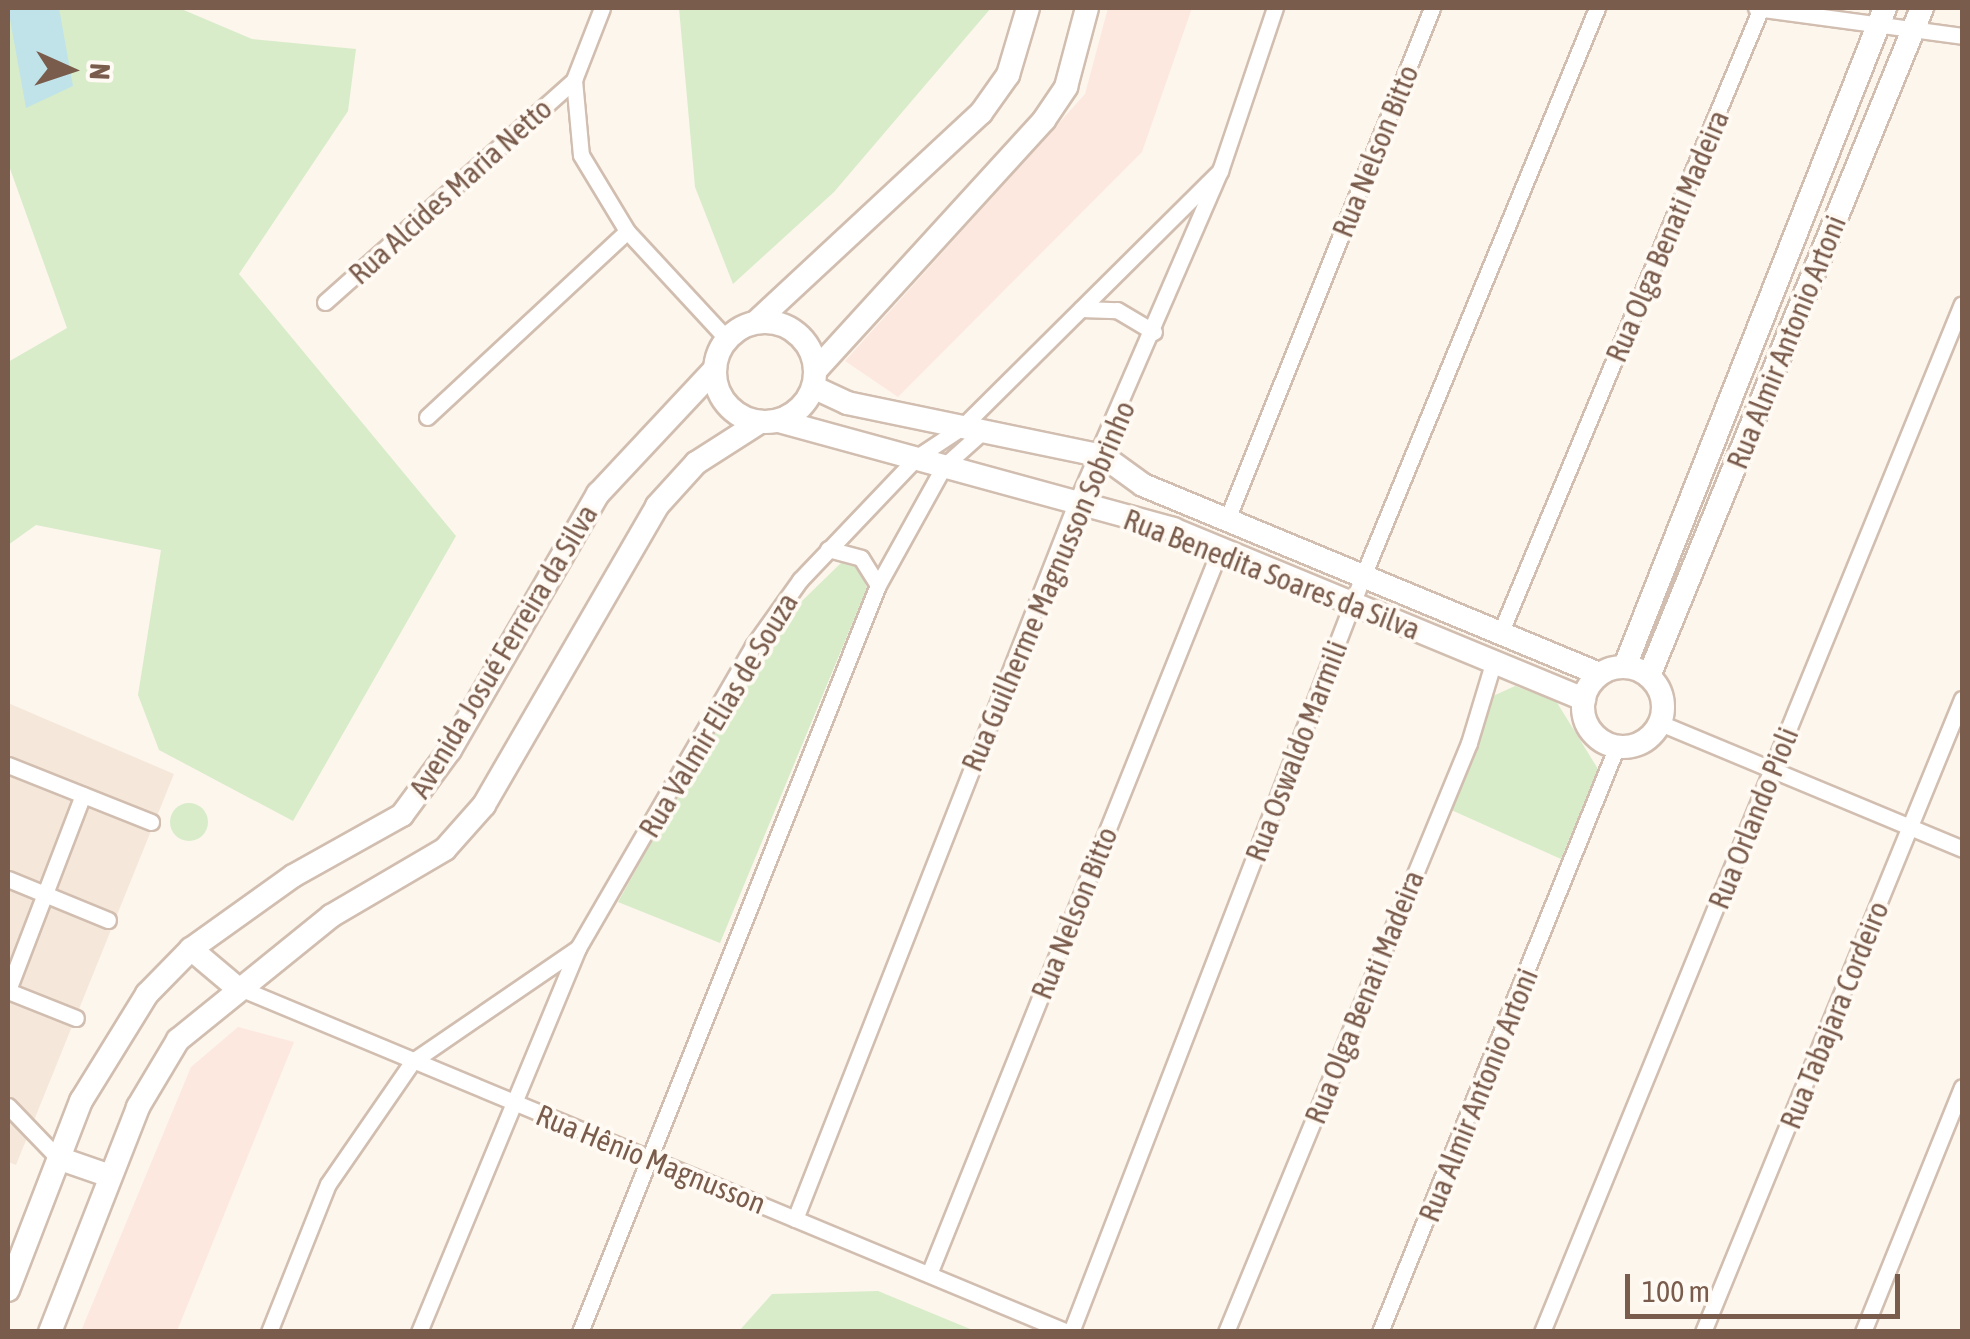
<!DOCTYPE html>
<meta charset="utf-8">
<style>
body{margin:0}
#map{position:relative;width:1970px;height:1339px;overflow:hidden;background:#fdf6ec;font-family:"Asap Condensed",sans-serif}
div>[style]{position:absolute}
.residential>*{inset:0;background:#f5e8da}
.commercial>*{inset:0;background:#fde8e0}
.green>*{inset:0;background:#d8ecc9}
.round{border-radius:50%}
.water>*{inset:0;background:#bfe3e8}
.roads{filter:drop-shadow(2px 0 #d1beb0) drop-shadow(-2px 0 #d1beb0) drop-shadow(0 2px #d1beb0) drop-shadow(0 -2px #d1beb0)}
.street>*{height:15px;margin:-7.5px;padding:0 7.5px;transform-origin:7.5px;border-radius:7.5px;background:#fff}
.secondary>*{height:22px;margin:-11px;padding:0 11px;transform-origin:11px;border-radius:11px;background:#fff}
.secondary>.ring{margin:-11px;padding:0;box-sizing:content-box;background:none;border:22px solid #fff;border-radius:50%}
span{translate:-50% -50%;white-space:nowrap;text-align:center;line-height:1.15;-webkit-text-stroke:8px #fffaf3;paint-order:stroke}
.street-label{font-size:30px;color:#7a5c4d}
.frame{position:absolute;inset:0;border:10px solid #7a5c4d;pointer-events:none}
.north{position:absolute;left:20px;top:20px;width:100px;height:100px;-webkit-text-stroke:8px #fffaf3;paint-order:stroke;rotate:93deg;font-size:28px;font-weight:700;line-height:40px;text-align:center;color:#7a5c4d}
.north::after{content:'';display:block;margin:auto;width:35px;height:45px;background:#7a5c4d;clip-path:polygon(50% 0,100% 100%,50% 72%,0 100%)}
.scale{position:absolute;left:1625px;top:1274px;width:275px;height:45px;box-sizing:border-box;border:5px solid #7a5c4d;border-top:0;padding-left:12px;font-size:30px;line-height:35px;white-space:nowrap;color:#7a5c4d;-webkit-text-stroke:8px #fffaf3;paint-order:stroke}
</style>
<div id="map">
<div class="residential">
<i style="clip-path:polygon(8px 703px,174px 774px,16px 1165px,8px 1162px)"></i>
</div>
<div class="commercial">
<i style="clip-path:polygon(1108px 8px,1192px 8px,1142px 152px,898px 397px,845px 361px,1085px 94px)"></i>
<i style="clip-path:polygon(238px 1027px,294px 1042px,177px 1331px,81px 1331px,191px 1067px)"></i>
</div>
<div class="green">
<i style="clip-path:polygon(8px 8px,179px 8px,252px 39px,356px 49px,348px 111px,239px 274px,456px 536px,293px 821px,159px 750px,138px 695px,161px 550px,36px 525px,8px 545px,8px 362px,67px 328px,8px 163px)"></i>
<i style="clip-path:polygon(679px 8px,991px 8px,834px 192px,733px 284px,695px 187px)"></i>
<i style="clip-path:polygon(843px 561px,857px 563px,867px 588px,720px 943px,618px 902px,765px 637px)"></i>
<i style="clip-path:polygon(1515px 686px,1556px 701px,1598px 769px,1561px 859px,1449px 809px,1493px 696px)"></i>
<i class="round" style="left:170px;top:803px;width:38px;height:38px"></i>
<i style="clip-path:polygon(878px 1291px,975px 1331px,739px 1331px,772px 1294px)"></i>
</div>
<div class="water">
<i style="clip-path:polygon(8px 8px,59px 8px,73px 86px,26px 108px)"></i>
</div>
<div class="roads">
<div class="street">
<i style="left:602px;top:8px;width:77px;rotate:111.3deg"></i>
<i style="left:574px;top:80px;width:75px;rotate:84.7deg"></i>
<i style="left:581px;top:155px;width:89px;rotate:58.8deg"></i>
<i style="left:627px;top:231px;width:147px;rotate:47.2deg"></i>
<i style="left:1756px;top:8px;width:208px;rotate:7.7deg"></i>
<i style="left:325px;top:302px;width:334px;rotate:-41.7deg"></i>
<i style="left:1081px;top:309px;width:36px;rotate:2deg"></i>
<i style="left:1117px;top:310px;width:43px;rotate:30.7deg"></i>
<i style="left:427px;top:417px;width:273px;rotate:-42.9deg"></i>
<i style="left:1228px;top:517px;width:548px;rotate:-68.16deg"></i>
<i style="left:828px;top:549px;width:34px;rotate:15deg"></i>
<i style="left:861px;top:558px;width:32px;rotate:58deg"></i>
<i style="left:1502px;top:629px;width:673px;rotate:-67.36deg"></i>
<i style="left:1660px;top:723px;width:327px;rotate:22.6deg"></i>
<i style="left:8px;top:765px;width:154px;rotate:21.7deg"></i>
<i style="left:8px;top:879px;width:108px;rotate:22.3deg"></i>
<i style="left:235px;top:986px;width:901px;rotate:22.58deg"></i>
<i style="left:8px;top:990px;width:209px;rotate:-69deg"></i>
<i style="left:8px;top:991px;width:73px;rotate:21.7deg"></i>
<i style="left:8px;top:1106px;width:72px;rotate:46.1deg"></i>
<i style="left:795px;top:1219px;width:771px;rotate:-68.56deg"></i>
<i style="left:1077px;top:501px;width:360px;rotate:-66.6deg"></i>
<i style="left:1220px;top:171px;width:172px;rotate:-71.4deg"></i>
<i style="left:929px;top:1274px;width:778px;rotate:-68.12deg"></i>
<i style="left:269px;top:1332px;width:159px;rotate:-68.3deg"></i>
<i style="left:328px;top:1184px;width:150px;rotate:-55.4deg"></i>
<i style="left:413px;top:1061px;width:200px;rotate:-34.4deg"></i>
<i style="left:419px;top:1332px;width:416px;rotate:-67.5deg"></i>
<i style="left:578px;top:948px;width:349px;rotate:-59.9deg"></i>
<i style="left:753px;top:646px;width:81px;rotate:-54.5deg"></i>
<i style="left:800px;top:580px;width:170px;rotate:-46.4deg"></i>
<i style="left:917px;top:457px;width:53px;rotate:-33.4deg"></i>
<i style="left:961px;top:428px;width:365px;rotate:-44.8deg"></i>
<i style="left:580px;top:1332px;width:804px;rotate:-68.25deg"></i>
<i style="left:878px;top:585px;width:136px;rotate:-61deg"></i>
<i style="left:944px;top:466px;width:51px;rotate:-41.8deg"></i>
<i style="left:1071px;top:1332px;width:810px;rotate:-68.88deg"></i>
<i style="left:1363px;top:576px;width:614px;rotate:-67.61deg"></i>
<i style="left:1226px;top:1332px;width:637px;rotate:-67.58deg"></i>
<i style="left:1469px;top:743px;width:87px;rotate:-73.2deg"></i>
<i style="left:1380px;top:1332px;width:632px;rotate:-67.98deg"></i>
<i style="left:1542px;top:1332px;width:1110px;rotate:-67.78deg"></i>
<i style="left:1703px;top:1332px;width:684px;rotate:-67.75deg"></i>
<i style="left:1863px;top:1332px;width:264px;rotate:-68deg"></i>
</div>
<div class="secondary">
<i class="ring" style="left:715px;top:322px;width:78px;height:78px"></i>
<i style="left:756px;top:322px;width:307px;rotate:-42.9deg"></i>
<i style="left:981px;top:113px;width:47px;rotate:-54.6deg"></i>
<i style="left:1008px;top:75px;width:70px;rotate:-73.4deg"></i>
<i style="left:815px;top:371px;width:340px;rotate:-47.6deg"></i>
<i style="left:1044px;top:120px;width:40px;rotate:-56deg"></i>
<i style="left:1066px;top:87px;width:82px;rotate:-75.1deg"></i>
<i style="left:813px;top:387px;width:38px;rotate:25deg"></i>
<i style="left:847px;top:403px;width:261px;rotate:11.7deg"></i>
<i style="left:1103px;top:456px;width:49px;rotate:35.9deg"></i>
<i style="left:1143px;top:485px;width:494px;rotate:22.5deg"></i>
<i style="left:779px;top:421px;width:409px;rotate:15.3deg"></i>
<i style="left:1173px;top:529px;width:445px;rotate:22.5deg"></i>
<i style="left:1625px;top:666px;width:708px;rotate:-68.44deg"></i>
<i class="ring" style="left:1583px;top:667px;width:58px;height:58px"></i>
<i style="left:1649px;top:676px;width:722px;rotate:-67.77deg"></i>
<i style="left:191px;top:949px;width:57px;rotate:40.1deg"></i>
<i style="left:58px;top:1158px;width:52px;rotate:19.1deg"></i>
<i style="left:8px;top:1290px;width:203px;rotate:-68.9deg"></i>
<i style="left:81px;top:1101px;width:126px;rotate:-58.3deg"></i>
<i style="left:147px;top:994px;width:63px;rotate:-45.6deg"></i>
<i style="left:191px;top:949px;width:125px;rotate:-35.6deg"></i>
<i style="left:293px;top:876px;width:125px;rotate:-29.2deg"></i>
<i style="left:402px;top:815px;width:81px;rotate:-53.6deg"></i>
<i style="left:450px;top:750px;width:296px;rotate:-60deg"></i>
<i style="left:598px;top:494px;width:171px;rotate:-46.9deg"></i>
<i style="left:50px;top:1332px;width:242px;rotate:-68.6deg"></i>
<i style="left:138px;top:1107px;width:78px;rotate:-59.2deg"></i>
<i style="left:178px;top:1040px;width:197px;rotate:-39deg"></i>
<i style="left:331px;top:916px;width:132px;rotate:-30.4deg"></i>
<i style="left:445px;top:849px;width:59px;rotate:-48.4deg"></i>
<i style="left:484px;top:805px;width:345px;rotate:-59.9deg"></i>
<i style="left:657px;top:506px;width:58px;rotate:-47.8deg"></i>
<i style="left:696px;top:463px;width:76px;rotate:-32.6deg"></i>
</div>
</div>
<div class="street-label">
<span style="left:1375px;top:151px;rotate:-68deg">Rua Nelson Bitto</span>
<span style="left:450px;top:191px;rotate:-42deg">Rua Alcides Maria Netto</span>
<span style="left:1667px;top:236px;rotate:-67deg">Rua Olga Benati Madeira</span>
<span style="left:1786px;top:342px;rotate:-68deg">Rua Almir Antonio Artoni</span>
<span style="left:1272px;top:574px;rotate:21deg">Rua Benedita Soares da Silva</span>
<span style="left:1048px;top:586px;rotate:-67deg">Rua Guilherme Magnusson Sobrinho</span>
<span style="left:503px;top:651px;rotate:-59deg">Avenida Josué Ferreira da Silva</span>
<span style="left:718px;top:715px;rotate:-59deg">Rua Valmir Elias de Souza</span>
<span style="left:1296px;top:751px;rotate:-69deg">Rua Oswaldo Marmili</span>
<span style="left:1753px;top:818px;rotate:-68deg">Rua Orlando Pioli</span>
<span style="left:1074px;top:913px;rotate:-68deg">Rua Nelson Bitto</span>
<span style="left:1364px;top:997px;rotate:-68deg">Rua Olga Benati Madeira</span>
<span style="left:1834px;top:1015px;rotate:-68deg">Rua Tabajara Cordeiro</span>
<span style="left:1478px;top:1095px;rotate:-68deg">Rua Almir Antonio Artoni</span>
<span style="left:651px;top:1159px;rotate:22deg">Rua Hênio Magnusson</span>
</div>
<div class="frame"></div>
<div class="north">N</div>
<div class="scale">100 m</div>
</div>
